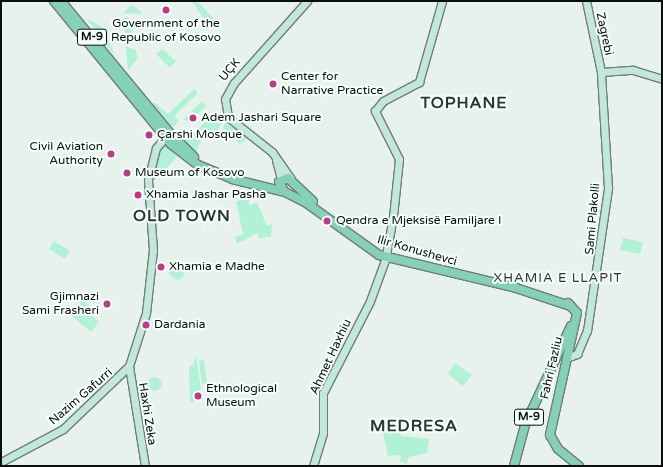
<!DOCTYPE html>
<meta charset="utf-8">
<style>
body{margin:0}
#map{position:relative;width:663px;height:467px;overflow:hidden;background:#e7f2ed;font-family:"Varela Round",sans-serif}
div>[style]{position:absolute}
.green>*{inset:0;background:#b1f1d7}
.round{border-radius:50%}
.roads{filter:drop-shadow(1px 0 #737c78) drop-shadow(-1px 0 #737c78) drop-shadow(0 1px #737c78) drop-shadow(0 -1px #737c78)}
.secondary>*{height:7px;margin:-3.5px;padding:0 3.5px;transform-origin:3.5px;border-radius:3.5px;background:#c2e7dc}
.primary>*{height:8px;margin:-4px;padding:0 4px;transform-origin:4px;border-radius:4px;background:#85d0b8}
.dots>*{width:11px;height:11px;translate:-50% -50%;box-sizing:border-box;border:2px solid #f4fffa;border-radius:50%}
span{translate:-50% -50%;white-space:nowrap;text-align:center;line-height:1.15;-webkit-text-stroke:4px #f4fffa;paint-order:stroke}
.shield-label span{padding:1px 3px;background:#f4fffa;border:1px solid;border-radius:3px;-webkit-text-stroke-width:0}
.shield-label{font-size:11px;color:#0b0e0d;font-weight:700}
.poi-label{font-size:12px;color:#0b0e0d}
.left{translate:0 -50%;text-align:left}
.right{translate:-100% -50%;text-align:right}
.street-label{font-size:12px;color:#0b0e0d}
.neighbourhood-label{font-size:13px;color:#2d3531;letter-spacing:1px}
.district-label{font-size:16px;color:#2d3531;font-weight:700;letter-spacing:1px}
.frame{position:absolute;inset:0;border:2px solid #0b0e0d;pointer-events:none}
</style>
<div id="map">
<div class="green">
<i style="clip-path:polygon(192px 1px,200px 4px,214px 19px,207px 24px)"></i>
<i style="clip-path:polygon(132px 5px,140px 11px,142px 14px,123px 13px)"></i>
<i style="clip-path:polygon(86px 18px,102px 27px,115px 55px,114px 55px)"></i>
<i style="clip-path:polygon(124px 18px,138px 20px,128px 41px,125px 40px)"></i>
<i style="clip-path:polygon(126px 46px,135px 50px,138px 58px,128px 70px)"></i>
<i style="clip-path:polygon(162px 49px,176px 61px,170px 68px,156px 54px)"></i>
<i style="clip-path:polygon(194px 89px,198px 93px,174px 116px,179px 121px,171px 129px,151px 105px,154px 102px,168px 114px)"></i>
<i style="clip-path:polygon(202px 101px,206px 106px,189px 123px,184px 119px)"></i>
<i style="clip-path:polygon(217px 111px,224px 117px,218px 130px,223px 137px,221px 140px,210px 132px,201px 140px,195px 155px,182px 141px,182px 136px,187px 132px,191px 136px)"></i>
<i style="clip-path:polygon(225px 122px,247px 138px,245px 141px,240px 144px,235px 140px,223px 128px)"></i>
<i style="clip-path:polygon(163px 142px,177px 157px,154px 181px,158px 149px)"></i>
<i style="clip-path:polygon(246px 190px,258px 191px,248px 196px,250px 205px,257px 202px,267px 226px,272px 223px,271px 237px,259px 238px,257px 233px,237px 244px,235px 237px,243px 234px,236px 202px,244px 198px)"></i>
<i style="clip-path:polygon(623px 238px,643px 242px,640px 254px,620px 250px)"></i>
<i style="clip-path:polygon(54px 241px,70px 251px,65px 259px,49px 249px)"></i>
<i style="clip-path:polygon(171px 263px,185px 274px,178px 281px,169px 274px)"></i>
<i style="clip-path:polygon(83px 300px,94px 309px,90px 314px,99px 322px,91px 332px,71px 315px)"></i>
<i style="clip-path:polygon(196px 355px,201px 390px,193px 394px,194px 402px,190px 403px,189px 366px,193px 365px)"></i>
<i style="clip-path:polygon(204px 360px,207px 383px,202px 385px,199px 361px)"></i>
<i style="clip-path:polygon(455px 363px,472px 375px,463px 386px,448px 374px)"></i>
<i class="round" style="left:148px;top:377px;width:14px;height:14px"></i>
<i style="clip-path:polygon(397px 427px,401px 436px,429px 439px,427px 453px,409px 457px,407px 464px,400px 462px,401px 455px,388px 456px,383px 433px)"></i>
</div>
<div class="roads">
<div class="secondary">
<i style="left:601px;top:72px;width:32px;rotate:-4deg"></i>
<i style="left:633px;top:70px;width:30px;rotate:17deg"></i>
<i style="left:276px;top:160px;width:20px;rotate:75deg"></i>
<i style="left:291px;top:179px;width:33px;rotate:-125deg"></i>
<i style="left:272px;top:152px;width:56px;rotate:-141.5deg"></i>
<i style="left:228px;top:117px;width:18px;rotate:-99deg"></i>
<i style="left:225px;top:99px;width:18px;rotate:-61deg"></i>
<i style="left:234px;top:83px;width:110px;rotate:-48.3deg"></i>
<i style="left:569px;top:357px;width:9px;rotate:-21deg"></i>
<i style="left:577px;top:354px;width:25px;rotate:-67deg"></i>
<i style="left:587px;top:331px;width:145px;rotate:-81.6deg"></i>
<i style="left:608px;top:188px;width:116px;rotate:-93.5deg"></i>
<i style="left:601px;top:72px;width:73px;rotate:-101.9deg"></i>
<i style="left:1px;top:462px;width:70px;rotate:-28deg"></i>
<i style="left:63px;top:429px;width:91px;rotate:-43.7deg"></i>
<i style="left:145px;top:466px;width:101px;rotate:-99.1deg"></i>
<i style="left:129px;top:366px;width:56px;rotate:-72.2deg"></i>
<i style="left:146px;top:313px;width:63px;rotate:-83.7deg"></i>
<i style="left:153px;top:250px;width:70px;rotate:-94.1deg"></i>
<i style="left:148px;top:180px;width:33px;rotate:-76deg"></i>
<i style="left:156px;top:148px;width:20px;rotate:-49deg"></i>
<i style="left:313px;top:466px;width:34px;rotate:-73deg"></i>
<i style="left:323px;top:433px;width:40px;rotate:-90deg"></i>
<i style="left:323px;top:393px;width:103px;rotate:-62.9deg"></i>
<i style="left:370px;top:301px;width:44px;rotate:-69.9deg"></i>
<i style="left:385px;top:260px;width:44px;rotate:-79.5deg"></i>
<i style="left:393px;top:217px;width:58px;rotate:-84.1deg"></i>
<i style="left:399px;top:159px;width:54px;rotate:-116.6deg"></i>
<i style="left:375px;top:111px;width:13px;rotate:-51deg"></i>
<i style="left:383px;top:101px;width:41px;rotate:-27.8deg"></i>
<i style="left:419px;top:82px;width:84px;rotate:-74.1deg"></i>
</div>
<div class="primary">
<i style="left:54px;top:1px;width:185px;rotate:50.7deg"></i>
<i style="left:171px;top:144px;width:34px;rotate:38deg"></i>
<i style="left:198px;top:165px;width:37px;rotate:22deg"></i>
<i style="left:232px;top:179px;width:55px;rotate:13.8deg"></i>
<i style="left:285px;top:192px;width:22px;rotate:27deg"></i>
<i style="left:305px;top:202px;width:91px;rotate:35.6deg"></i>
<i style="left:379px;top:255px;width:141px;rotate:13.5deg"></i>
<i style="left:516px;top:288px;width:57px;rotate:18.4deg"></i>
<i style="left:61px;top:1px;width:171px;rotate:50.5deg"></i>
<i style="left:170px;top:133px;width:34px;rotate:45deg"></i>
<i style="left:284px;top:191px;width:10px;rotate:-119deg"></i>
<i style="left:279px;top:182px;width:10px;rotate:-24deg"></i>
<i style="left:288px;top:178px;width:34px;rotate:43deg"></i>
<i style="left:568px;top:303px;width:13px;rotate:48deg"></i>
<i style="left:577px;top:313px;width:125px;rotate:102.5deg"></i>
<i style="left:550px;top:435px;width:16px;rotate:60deg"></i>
<i style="left:558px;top:449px;width:27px;rotate:39deg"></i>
<i style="left:514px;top:466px;width:42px;rotate:-75deg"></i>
<i style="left:525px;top:425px;width:109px;rotate:-65.1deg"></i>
</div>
</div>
<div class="dots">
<i style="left:166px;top:10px;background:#bb3b88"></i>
<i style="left:273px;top:84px;background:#bb3b88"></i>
<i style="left:193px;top:118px;background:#bb3b88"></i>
<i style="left:149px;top:135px;background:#bb3b88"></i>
<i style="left:111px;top:154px;background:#bb3b88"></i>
<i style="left:127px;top:173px;background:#bb3b88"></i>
<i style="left:138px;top:195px;background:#bb3b88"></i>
<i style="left:327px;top:221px;background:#bb3b88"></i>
<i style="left:161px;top:267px;background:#bb3b88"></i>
<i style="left:107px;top:304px;background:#bb3b88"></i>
<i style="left:146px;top:325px;background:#bb3b88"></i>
<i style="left:198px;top:396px;background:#bb3b88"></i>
</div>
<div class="shield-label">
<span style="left:92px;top:37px">M-9</span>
<span style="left:529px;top:417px">M-9</span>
</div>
<div class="poi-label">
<span style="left:166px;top:31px">Government of the<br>Republic of Kosovo</span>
<span class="left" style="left:281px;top:84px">Center for<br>Narrative Practice</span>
<span class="left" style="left:201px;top:118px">Adem Jashari Square</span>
<span class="left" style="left:157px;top:135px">Çarshi Mosque</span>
<span class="right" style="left:103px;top:154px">Civil Aviation<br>Authority</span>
<span class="left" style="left:135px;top:173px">Museum of Kosovo</span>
<span class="left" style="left:146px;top:195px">Xhamia Jashar Pasha</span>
<span class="left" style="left:336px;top:221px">Qendra e Mjeksisë Familjare I</span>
<span class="left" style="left:169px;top:267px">Xhamia e Madhe</span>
<span class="right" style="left:99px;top:304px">Gjimnazi<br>Sami Frasheri</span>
<span class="left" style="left:154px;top:325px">Dardania</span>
<span class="left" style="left:206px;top:396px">Ethnological<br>Museum</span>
</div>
<div class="street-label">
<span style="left:604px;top:34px;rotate:78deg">Zagrebi</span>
<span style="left:230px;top:70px;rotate:-50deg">UÇK</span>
<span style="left:593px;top:219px;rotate:-85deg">Sami Plakolli</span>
<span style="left:417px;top:251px;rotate:16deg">Ilir Konushevci</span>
<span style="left:331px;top:357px;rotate:-65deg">Ahmet Haxhiu</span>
<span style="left:552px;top:368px;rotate:-77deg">Fahri Fazliu</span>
<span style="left:81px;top:397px;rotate:-41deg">Nazim Gafurri</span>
<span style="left:147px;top:414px;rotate:81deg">Haxhi Zeka</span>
</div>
<div class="neighbourhood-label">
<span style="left:558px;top:278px">XHAMIA E LLAPIT</span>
</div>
<div class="district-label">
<span style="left:464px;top:103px">TOPHANE</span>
<span style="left:182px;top:216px">OLD TOWN</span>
<span style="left:414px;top:426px">MEDRESA</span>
</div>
<div class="frame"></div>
</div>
